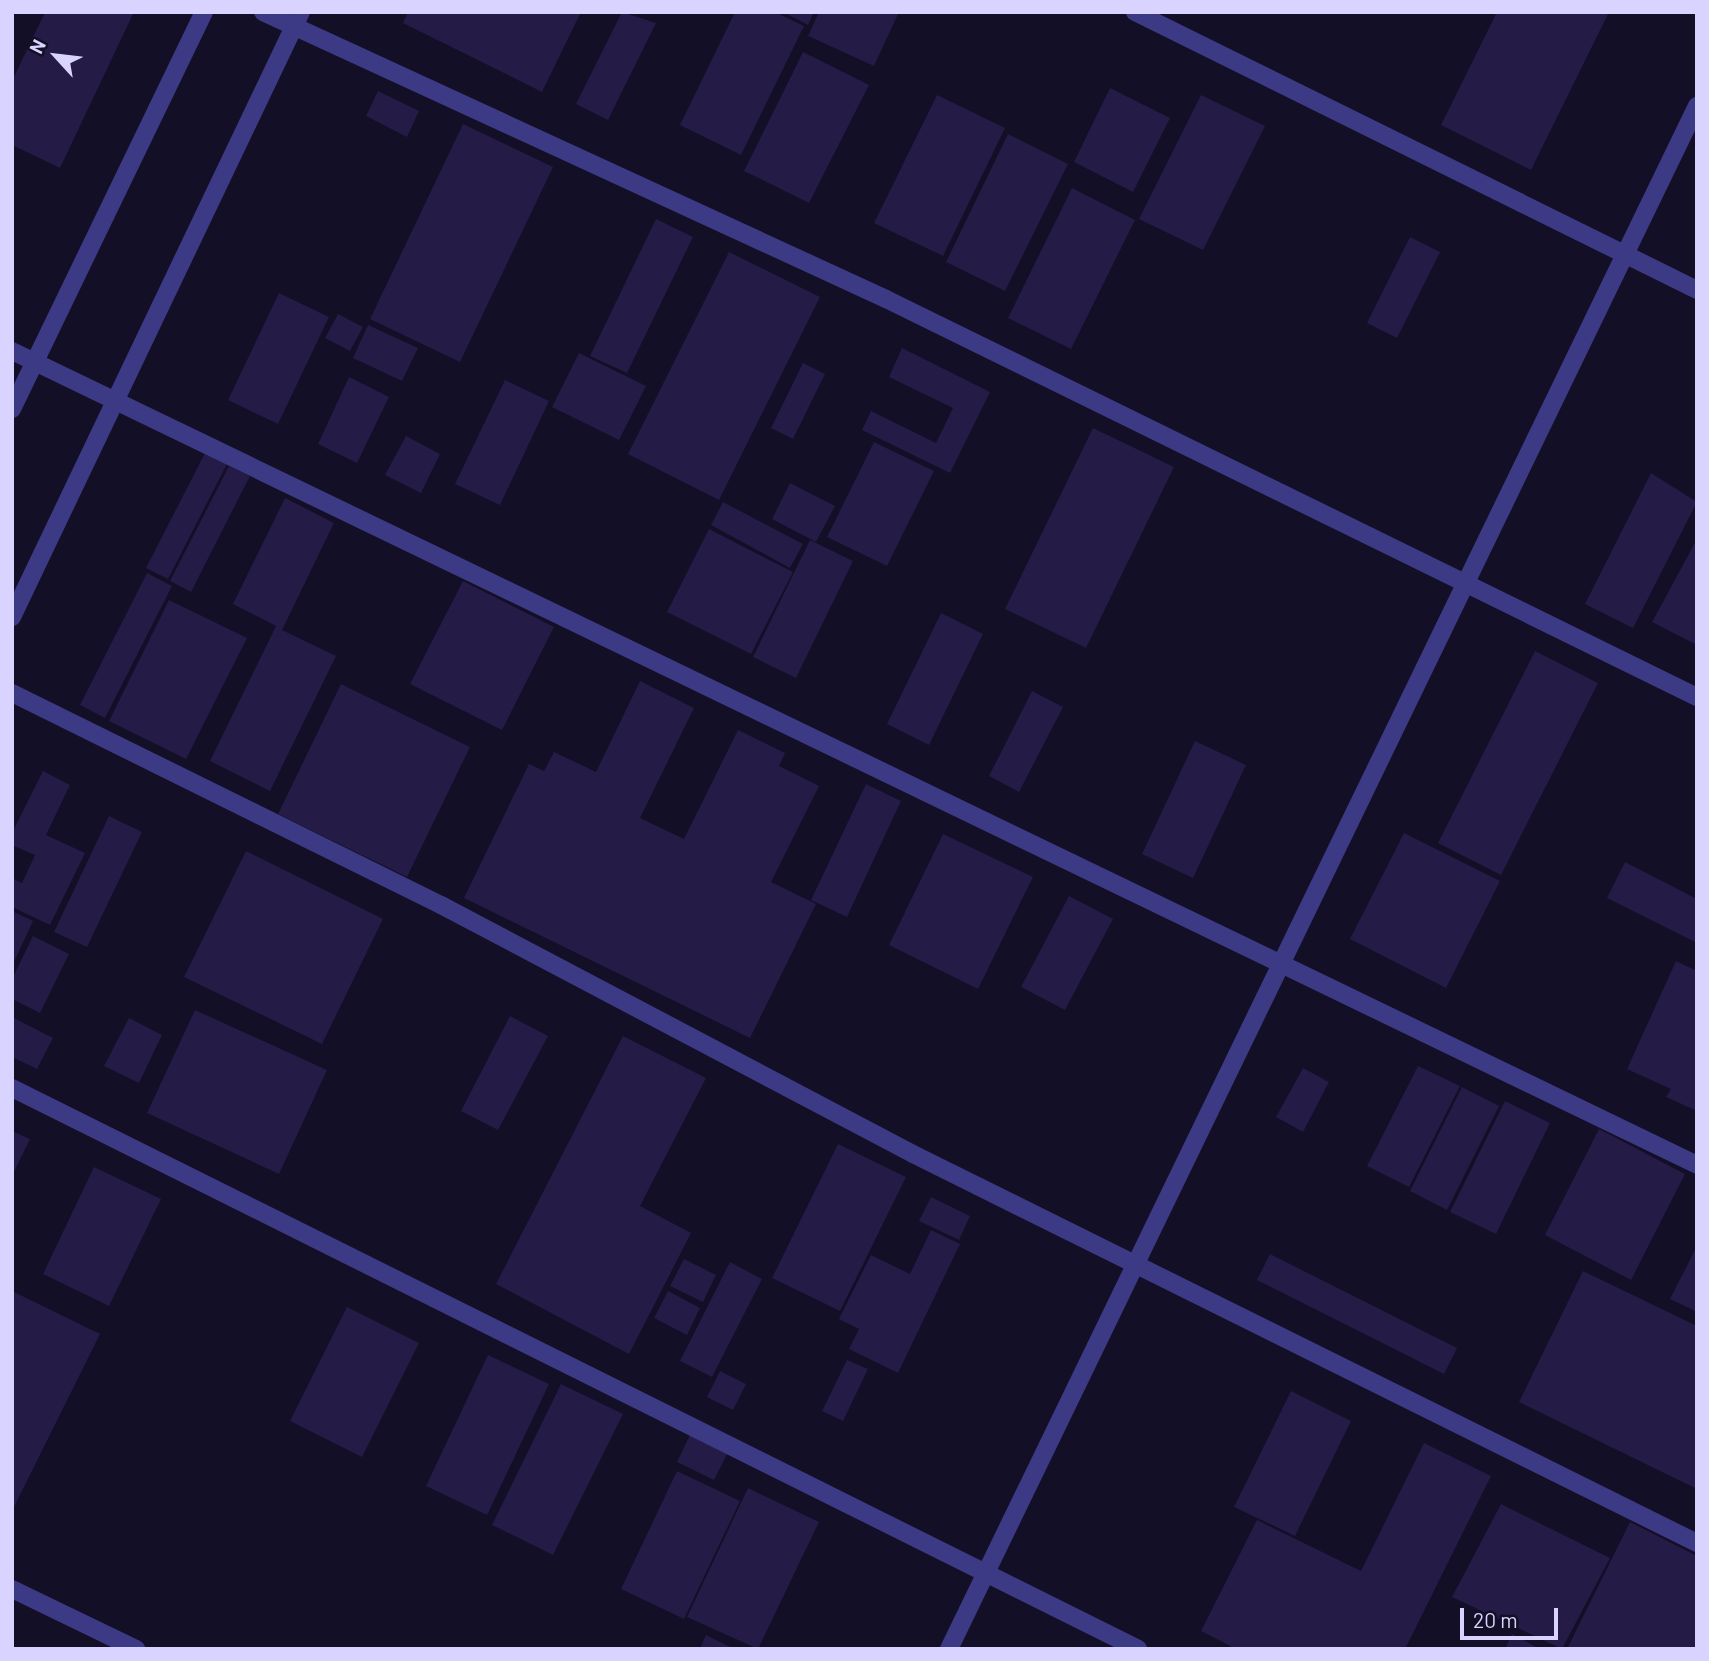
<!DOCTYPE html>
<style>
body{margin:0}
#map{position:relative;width:1709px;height:1661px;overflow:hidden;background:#130f26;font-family:Barlow,sans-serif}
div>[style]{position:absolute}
.building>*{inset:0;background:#241b47}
.minor>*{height:18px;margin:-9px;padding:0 9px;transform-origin:9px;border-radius:9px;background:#3d3a85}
span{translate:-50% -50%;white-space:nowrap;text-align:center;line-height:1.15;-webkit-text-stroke:7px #130f26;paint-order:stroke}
.frame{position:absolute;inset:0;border:14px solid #d9d4ff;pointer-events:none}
.north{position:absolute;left:21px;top:21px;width:70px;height:70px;-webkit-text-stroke:5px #130f26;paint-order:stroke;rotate:297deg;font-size:19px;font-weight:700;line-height:28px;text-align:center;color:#d9d4ff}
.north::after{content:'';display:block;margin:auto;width:24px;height:32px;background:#d9d4ff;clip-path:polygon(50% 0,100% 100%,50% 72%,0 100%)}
.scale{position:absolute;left:1460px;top:1608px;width:98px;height:32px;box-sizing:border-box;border:4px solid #d9d4ff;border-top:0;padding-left:9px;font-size:21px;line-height:24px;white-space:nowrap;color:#d9d4ff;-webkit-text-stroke:5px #130f26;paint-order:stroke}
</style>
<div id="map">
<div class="building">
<i style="clip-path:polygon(45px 12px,134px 12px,60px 168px,12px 145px,12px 81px)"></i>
<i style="clip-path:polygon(408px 12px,581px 12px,542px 92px,403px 23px)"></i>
<i style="clip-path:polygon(622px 12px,656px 23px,608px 120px,576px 104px)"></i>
<i style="clip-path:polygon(735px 12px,775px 12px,804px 26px,741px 155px,680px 125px)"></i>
<i style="clip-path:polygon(783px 12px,814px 12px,808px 25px)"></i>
<i style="clip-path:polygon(819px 12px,899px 12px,874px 66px,808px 36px)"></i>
<i style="clip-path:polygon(1497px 12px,1609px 12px,1531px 170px,1441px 125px)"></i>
<i style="clip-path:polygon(803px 52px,869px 85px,809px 203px,744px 171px)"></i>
<i style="clip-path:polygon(1110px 88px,1170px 118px,1133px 192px,1074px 162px)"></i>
<i style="clip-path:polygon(378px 91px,419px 111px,407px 137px,366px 116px)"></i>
<i style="clip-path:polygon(937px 95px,1005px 128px,943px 256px,874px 223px)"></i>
<i style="clip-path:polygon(1201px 95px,1265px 126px,1203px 250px,1139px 219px)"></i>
<i style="clip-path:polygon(463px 124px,553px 167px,460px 362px,370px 319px)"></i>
<i style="clip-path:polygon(1008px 134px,1068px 164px,1005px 291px,946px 262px)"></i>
<i style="clip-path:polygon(1072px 188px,1135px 220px,1071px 349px,1008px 318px)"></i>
<i style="clip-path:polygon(656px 219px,693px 237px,627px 373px,590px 356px)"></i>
<i style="clip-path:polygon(1410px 237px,1440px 252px,1397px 338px,1367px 323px)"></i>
<i style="clip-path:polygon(729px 252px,820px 297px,719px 500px,628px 454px)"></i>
<i style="clip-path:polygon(279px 293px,329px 317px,278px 424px,228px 400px)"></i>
<i style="clip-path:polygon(338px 314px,363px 327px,350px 351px,325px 338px)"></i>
<i style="clip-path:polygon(368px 325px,418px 348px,402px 381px,353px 358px)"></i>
<i style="clip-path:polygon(902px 348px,990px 392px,950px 473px,862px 430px,871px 411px,936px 443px,953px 408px,889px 377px)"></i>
<i style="clip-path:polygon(579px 353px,646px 386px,619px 440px,552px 407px)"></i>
<i style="clip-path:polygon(803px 363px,825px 374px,793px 439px,771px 428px)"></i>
<i style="clip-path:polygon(349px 377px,389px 397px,357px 463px,318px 444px)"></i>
<i style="clip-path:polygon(505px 380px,549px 401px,500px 505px,455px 484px)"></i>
<i style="clip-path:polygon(1093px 428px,1174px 467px,1086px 648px,1005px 609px)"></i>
<i style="clip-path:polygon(406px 436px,440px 454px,421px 493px,385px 475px)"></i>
<i style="clip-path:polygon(874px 442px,934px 471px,887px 566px,827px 537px)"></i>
<i style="clip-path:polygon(205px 453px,227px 464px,168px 579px,146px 568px)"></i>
<i style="clip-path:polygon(229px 466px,250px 476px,191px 592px,170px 581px)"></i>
<i style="clip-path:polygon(1651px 473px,1697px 502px,1633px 628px,1585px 604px)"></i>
<i style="clip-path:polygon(790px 483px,835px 506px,816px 542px,772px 519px)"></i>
<i style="clip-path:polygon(285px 498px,334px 523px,282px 630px,336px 656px,270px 791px,210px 761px,276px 626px,233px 604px)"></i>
<i style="clip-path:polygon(723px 502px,803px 544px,790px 568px,711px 525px)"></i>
<i style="clip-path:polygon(709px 529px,793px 572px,751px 654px,667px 612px)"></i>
<i style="clip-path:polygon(1697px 539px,1697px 645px,1652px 622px)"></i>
<i style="clip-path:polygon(810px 540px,853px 561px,796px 678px,753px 657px)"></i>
<i style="clip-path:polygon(147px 573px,172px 586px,105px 718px,80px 705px)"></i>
<i style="clip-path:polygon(463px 581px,554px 627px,502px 730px,410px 684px)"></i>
<i style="clip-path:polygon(169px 600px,247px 638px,186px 759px,109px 721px)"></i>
<i style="clip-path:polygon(941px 613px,983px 634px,929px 745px,887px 724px)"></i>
<i style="clip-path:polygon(1535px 651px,1598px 683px,1501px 875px,1438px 843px)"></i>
<i style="clip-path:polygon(640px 681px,694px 708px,640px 818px,684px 839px,738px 730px,785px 753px,779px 766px,819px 786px,771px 882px,816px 904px,750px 1038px,464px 898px,529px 764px,544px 771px,554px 752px,596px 772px)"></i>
<i style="clip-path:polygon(341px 684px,470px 747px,407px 877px,278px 814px)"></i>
<i style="clip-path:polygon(1032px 691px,1063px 707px,1019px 792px,989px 776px)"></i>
<i style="clip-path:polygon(1195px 741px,1246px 765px,1193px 878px,1142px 854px)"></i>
<i style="clip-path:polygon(43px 771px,70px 785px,46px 835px,85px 853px,50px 925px,12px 907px,12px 878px,22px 883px,35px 855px,12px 845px,12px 833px)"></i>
<i style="clip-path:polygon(866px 784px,901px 801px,847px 917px,811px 900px)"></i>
<i style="clip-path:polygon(109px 816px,142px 832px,87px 947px,54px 932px)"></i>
<i style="clip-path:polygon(1404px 833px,1500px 881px,1446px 988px,1350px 939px)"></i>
<i style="clip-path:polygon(943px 834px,1033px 877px,978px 989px,889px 945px)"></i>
<i style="clip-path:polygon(246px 851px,383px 919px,322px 1044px,184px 977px)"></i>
<i style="clip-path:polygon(1625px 862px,1697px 899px,1697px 943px,1607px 898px)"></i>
<i style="clip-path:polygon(1069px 896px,1113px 919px,1065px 1010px,1021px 987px)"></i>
<i style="clip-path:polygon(12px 911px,33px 921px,12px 966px)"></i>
<i style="clip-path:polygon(33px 936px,69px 954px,40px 1013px,12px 999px,12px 979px)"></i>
<i style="clip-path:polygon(1676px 961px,1697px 971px,1697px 1111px,1666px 1097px,1671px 1089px,1627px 1069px)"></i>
<i style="clip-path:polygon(195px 1010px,327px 1070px,279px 1174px,147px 1113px)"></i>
<i style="clip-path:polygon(510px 1016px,548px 1036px,498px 1130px,461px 1111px)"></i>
<i style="clip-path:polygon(14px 1018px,53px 1038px,37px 1069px,12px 1057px)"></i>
<i style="clip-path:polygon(129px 1018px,162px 1035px,139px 1083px,104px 1066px)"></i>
<i style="clip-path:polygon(623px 1036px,706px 1078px,640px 1206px,691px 1233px,629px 1354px,496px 1284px)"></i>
<i style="clip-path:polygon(1418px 1066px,1460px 1086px,1409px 1187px,1367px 1166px)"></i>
<i style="clip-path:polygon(1303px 1068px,1329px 1082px,1303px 1132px,1276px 1117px)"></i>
<i style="clip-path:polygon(1462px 1087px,1499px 1106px,1447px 1210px,1410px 1191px)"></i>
<i style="clip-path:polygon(1505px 1101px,1550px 1123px,1496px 1234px,1450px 1212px)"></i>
<i style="clip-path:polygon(1599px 1129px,1685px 1174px,1631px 1280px,1545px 1235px)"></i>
<i style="clip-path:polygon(12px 1131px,30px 1139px,12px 1176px)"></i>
<i style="clip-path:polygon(838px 1144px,906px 1177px,840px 1311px,772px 1278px)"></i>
<i style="clip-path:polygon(94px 1167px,161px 1199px,109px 1306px,43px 1274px)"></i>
<i style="clip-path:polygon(931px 1197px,970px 1216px,959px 1240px,919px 1221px)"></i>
<i style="clip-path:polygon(931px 1230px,960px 1244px,898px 1373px,849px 1349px,859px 1329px,839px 1319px,871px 1255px,910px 1274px)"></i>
<i style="clip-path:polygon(1697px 1246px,1697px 1312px,1670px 1299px)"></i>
<i style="clip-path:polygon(1270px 1254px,1457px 1348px,1444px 1374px,1257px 1280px)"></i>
<i style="clip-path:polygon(684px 1259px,716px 1275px,703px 1302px,670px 1286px)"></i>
<i style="clip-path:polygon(730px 1262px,762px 1279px,712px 1377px,680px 1361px)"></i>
<i style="clip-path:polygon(1583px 1271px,1697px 1326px,1697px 1489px,1519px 1402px)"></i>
<i style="clip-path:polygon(12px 1291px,100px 1334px,12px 1511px)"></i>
<i style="clip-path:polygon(668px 1291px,700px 1308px,687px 1335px,654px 1318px)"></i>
<i style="clip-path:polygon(347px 1307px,419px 1343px,362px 1457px,290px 1421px)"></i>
<i style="clip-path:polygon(488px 1355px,549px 1384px,487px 1515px,426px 1486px)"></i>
<i style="clip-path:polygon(847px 1360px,868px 1369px,843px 1421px,822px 1411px)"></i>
<i style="clip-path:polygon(720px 1371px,746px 1384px,733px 1410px,707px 1397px)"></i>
<i style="clip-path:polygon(561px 1384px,623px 1414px,553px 1555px,492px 1525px)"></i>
<i style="clip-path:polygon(1291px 1391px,1351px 1421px,1295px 1536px,1234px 1507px)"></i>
<i style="clip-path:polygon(690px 1435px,727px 1454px,714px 1480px,677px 1462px)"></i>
<i style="clip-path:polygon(1424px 1443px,1491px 1476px,1405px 1649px,1236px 1649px,1201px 1631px,1257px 1520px,1361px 1571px)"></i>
<i style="clip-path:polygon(677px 1471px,740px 1501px,684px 1619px,621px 1589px)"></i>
<i style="clip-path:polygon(748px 1488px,819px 1522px,758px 1649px,687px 1617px)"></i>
<i style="clip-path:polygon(1501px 1504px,1610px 1558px,1562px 1649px,1452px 1597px)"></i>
<i style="clip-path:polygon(1630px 1522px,1697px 1556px,1697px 1649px,1567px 1649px)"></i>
<i style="clip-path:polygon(1512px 1634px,1540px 1649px,1505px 1649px)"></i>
<i style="clip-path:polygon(706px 1635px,734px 1649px,700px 1649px)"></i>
</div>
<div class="minor">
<i style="left:263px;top:12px;width:686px;rotate:24.73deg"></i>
<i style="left:886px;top:299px;width:903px;rotate:26.14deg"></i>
<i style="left:1135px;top:12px;width:627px;rotate:26.32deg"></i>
<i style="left:12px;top:351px;width:1871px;rotate:25.78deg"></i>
<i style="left:12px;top:409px;width:441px;rotate:-64.2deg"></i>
<i style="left:12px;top:617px;width:670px;rotate:-64.47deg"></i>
<i style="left:12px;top:693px;width:479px;rotate:26.3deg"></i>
<i style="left:441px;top:905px;width:534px;rotate:27.81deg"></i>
<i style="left:913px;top:1154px;width:875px;rotate:26.39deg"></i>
<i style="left:12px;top:1088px;width:1258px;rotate:26.48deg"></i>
<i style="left:12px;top:1589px;width:138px;rotate:25.8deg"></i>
<i style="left:949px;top:1649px;width:1715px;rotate:-64.14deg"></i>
</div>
<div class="frame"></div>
<div class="north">N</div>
<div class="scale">20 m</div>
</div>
